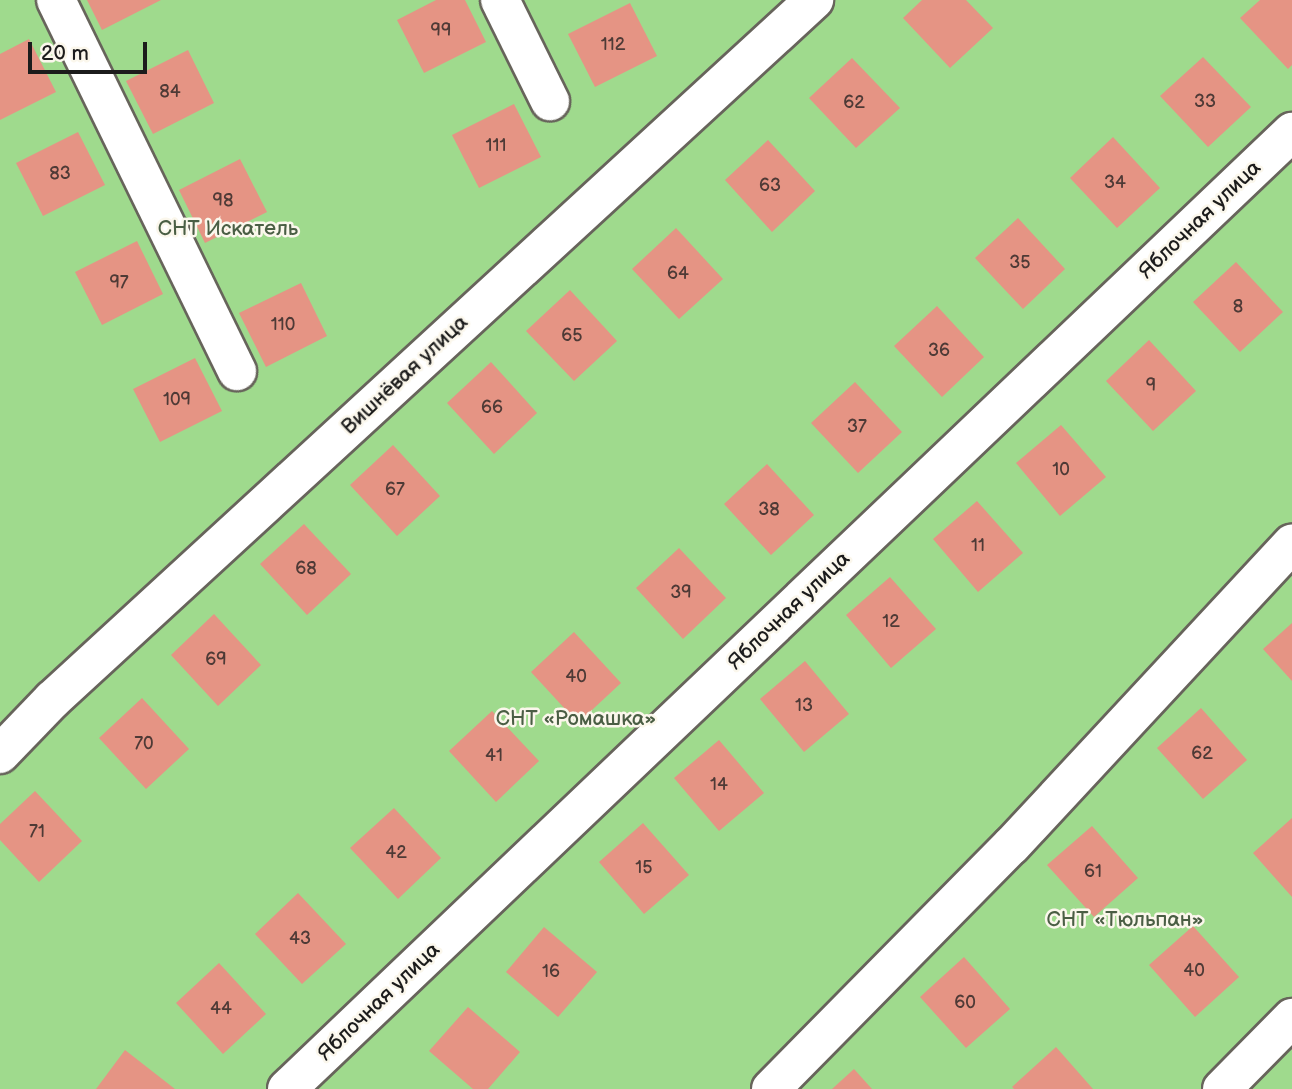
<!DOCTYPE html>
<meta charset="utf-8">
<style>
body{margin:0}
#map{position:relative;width:1292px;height:1089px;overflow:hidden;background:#f3e9d1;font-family:"Balsamiq Sans",sans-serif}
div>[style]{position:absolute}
.green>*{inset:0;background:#9fda8d}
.building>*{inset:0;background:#e59484}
.roads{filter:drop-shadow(2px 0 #67645b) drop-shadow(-2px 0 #67645b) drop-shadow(0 2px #67645b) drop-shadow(0 -2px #67645b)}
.minor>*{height:38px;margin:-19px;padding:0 19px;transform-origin:19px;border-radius:19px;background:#fff}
span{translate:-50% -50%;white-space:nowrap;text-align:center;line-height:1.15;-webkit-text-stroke:5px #fbf7ec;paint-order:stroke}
.number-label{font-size:18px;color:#4e3a36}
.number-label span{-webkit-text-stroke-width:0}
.street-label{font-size:21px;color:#1c1c1c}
.park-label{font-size:21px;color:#4a5e44}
.scale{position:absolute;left:28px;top:42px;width:119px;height:32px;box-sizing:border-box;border:4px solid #1c1c1c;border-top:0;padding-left:9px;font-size:21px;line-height:24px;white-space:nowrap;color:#1c1c1c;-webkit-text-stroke:5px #fbf7ec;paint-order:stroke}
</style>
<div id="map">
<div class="green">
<i style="clip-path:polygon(0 0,1292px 0,1292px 1089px,0 1089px)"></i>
</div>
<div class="building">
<i style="clip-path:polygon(87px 0,161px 0,102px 30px)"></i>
<i style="clip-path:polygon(436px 0,465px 0,486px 42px,424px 73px,397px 20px)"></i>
<i style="clip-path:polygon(922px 0,966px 0,993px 28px,950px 68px,903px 18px)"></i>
<i style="clip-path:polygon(1260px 0,1292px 0,1292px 65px,1288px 69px,1240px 18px)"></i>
<i style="clip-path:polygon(630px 3px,657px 56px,595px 87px,568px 34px)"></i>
<i style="clip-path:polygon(29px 39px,56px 92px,0 120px,0 54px)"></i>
<i style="clip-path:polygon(188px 50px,214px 103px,153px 134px,126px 81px)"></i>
<i style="clip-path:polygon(1203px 57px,1251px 107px,1208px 147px,1160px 96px)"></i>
<i style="clip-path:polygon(852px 58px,900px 108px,856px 148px,809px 98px)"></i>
<i style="clip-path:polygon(514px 104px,541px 157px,479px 188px,452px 135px)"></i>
<i style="clip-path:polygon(78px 132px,105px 185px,43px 216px,16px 163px)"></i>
<i style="clip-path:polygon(1113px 137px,1160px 188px,1117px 228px,1070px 178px)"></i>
<i style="clip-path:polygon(768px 140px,815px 191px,772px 232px,725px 180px)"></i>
<i style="clip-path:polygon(240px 159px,267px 212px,205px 243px,179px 190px)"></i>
<i style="clip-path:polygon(1018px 218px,1065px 269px,1023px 309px,975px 258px)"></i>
<i style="clip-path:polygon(676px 228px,723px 279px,679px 319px,632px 269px)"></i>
<i style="clip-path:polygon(137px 241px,163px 294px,102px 325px,75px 272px)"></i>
<i style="clip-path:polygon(1236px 262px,1283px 312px,1240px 352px,1193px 302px)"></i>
<i style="clip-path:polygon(301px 283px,327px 336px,266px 367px,239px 313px)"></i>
<i style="clip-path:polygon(570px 290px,617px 341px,574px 381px,526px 331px)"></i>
<i style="clip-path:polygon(937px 306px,984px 357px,942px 397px,894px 346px)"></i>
<i style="clip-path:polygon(1149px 340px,1196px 391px,1153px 431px,1106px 381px)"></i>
<i style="clip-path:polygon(195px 358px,222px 411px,160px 442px,133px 389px)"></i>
<i style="clip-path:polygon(491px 362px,537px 413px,494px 454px,447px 403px)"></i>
<i style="clip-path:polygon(855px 382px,902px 432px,858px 473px,811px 423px)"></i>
<i style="clip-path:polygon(1061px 425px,1106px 477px,1060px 516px,1016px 463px)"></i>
<i style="clip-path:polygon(393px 445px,440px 496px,397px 536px,350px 485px)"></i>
<i style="clip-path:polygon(767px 464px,814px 515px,771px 555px,724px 504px)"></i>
<i style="clip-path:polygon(977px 501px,1023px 553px,978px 592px,933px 539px)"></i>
<i style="clip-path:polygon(304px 524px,351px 574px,307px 615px,260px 564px)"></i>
<i style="clip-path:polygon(679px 548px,726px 598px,683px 639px,636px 588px)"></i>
<i style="clip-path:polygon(890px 577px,936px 629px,891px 668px,846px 615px)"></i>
<i style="clip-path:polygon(214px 614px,261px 665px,218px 706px,171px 655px)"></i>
<i style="clip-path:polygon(1292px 623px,1292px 681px,1263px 649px)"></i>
<i style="clip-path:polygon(574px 632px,621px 683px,578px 723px,531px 672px)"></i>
<i style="clip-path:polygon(805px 661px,849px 714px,804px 752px,760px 699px)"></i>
<i style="clip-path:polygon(142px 698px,189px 749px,146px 789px,99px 738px)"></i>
<i style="clip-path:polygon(1201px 708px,1247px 760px,1203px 799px,1157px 748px)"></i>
<i style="clip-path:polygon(492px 711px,539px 761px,496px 802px,449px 751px)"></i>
<i style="clip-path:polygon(719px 740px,764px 793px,719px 831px,674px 778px)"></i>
<i style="clip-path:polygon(35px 791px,82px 841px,39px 882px,0 840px,0 824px)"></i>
<i style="clip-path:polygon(394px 808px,441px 858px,398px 899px,350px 848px)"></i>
<i style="clip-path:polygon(1292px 818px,1292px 897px,1253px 853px)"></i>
<i style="clip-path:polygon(643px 823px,689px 875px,644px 914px,599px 862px)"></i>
<i style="clip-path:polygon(1092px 826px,1138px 878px,1094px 917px,1047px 865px)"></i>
<i style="clip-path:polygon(298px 893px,346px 944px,302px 984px,255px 934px)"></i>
<i style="clip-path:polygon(1193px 926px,1239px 977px,1195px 1017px,1149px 965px)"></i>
<i style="clip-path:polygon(544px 927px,597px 972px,558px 1017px,506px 972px)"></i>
<i style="clip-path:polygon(964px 957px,1010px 1009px,966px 1048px,920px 997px)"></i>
<i style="clip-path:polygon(219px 963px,266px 1014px,223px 1054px,176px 1003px)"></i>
<i style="clip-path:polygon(468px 1007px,520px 1052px,488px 1089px,473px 1089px,429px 1051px)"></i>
<i style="clip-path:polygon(1056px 1047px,1093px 1089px,1014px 1089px,1012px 1087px)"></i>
<i style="clip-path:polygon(125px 1050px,175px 1089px,96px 1089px)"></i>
<i style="clip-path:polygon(854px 1069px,872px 1089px,832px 1089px)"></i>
</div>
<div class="roads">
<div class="minor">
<i style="left:56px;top:0;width:413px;rotate:64deg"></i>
<i style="left:500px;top:0;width:113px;rotate:63.7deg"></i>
<i style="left:0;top:754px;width:75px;rotate:-46.1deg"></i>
<i style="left:52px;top:700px;width:1035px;rotate:-42.57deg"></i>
<i style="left:287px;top:1089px;width:1388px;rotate:-43.6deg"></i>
<i style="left:771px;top:1089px;width:342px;rotate:-45.4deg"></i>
<i style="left:1011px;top:846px;width:413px;rotate:-47.1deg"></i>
<i style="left:1222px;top:1089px;width:100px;rotate:-45.4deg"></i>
</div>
</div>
<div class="number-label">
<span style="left:441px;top:31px">99</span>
<span style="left:613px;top:45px">112</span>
<span style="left:170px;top:92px">84</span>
<span style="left:1205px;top:102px">33</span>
<span style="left:854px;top:103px">62</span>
<span style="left:496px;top:146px">111</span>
<span style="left:60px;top:174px">83</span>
<span style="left:1115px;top:183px">34</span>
<span style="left:770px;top:186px">63</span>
<span style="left:223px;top:201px">98</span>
<span style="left:1020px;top:263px">35</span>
<span style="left:678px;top:274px">64</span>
<span style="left:119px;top:283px">97</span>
<span style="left:1238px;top:307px">8</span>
<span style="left:283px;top:325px">110</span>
<span style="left:572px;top:336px">65</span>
<span style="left:939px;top:351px">36</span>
<span style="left:1151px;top:386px">9</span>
<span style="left:177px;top:400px">109</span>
<span style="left:492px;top:408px">66</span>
<span style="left:857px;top:427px">37</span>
<span style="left:1061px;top:470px">10</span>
<span style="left:395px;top:490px">67</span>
<span style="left:769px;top:510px">38</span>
<span style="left:978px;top:546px">11</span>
<span style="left:306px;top:569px">68</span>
<span style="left:681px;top:593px">39</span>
<span style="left:891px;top:622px">12</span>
<span style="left:216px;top:660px">69</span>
<span style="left:576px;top:677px">40</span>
<span style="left:804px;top:706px">13</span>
<span style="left:144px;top:744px">70</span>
<span style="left:1202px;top:754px">62</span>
<span style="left:494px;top:756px">41</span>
<span style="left:719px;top:785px">14</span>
<span style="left:37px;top:832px">71</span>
<span style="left:396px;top:853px">42</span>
<span style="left:644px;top:868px">15</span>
<span style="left:1093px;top:872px">61</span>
<span style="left:300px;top:939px">43</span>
<span style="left:1194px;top:971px">40</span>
<span style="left:551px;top:972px">16</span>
<span style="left:965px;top:1003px">60</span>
<span style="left:221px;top:1009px">44</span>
</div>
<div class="street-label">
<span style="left:1200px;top:220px;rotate:-44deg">Яблочная улица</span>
<span style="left:405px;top:375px;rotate:-43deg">Вишнёвая улица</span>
<span style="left:789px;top:611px;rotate:-44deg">Яблочная улица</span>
<span style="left:379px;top:1002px;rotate:-44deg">Яблочная улица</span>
</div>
<div class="park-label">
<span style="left:228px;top:229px">СНТ Искатель</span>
<span style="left:576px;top:719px">СНТ «Ромашка»</span>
<span style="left:1125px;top:920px">СНТ «Тюльпан»</span>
</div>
<div class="scale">20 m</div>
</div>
